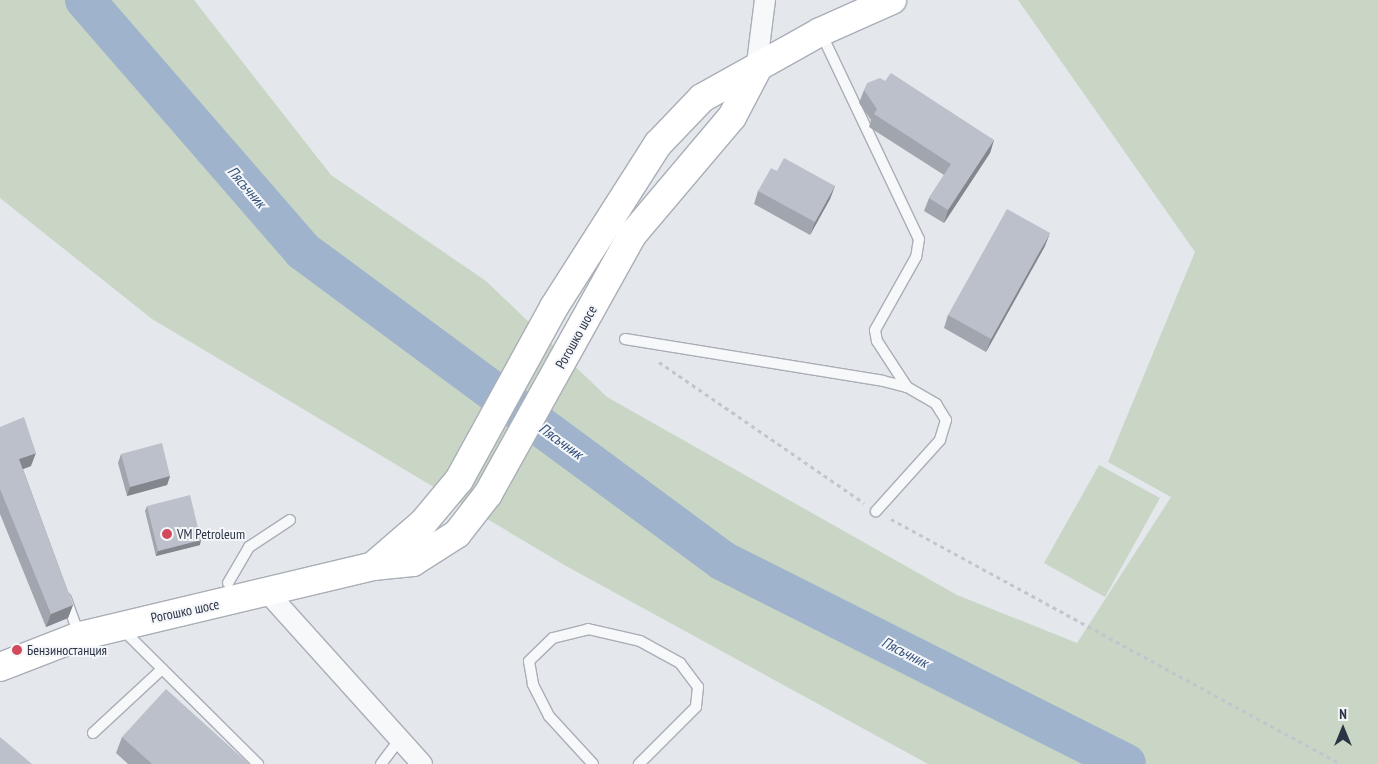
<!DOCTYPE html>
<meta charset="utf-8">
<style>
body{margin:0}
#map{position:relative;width:1378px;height:764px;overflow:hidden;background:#e4e7ec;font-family:"PT Sans Narrow",sans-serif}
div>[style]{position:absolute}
.green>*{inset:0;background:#c9d6c5}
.river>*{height:40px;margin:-20px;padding:0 20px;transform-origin:20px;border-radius:20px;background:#9fb4cc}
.path>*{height:3px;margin-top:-1.5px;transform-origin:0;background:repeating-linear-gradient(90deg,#c2c5cb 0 4px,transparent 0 8px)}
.roads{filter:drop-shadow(1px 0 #a9aeb7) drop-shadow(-1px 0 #a9aeb7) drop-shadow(0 1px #a9aeb7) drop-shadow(0 -1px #a9aeb7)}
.lane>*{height:10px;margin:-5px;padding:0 5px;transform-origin:5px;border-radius:5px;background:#f7f8fa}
.street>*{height:20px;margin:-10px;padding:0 10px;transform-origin:10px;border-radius:10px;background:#f7f8fa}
.secondary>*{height:28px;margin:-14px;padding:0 14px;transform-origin:14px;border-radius:14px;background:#fff}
.wall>*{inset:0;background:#a1a5ae}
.shaded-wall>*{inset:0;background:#83868d}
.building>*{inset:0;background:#bbc0ca}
.dots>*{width:14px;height:14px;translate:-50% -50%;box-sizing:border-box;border:2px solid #f4f6f9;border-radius:50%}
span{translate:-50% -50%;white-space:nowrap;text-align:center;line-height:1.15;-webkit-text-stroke:4px #f4f6f9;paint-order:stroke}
.street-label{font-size:14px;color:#2b3445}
.poi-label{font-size:14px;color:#2b3445}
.left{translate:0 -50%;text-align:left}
.water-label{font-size:15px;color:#34527a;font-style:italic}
.north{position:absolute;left:1318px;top:704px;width:50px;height:50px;-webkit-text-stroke:4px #f4f6f9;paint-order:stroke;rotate:0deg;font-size:14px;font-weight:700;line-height:20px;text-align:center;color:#2b3445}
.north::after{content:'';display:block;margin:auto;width:18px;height:22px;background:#2b3445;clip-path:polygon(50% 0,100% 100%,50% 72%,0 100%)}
</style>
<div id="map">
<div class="green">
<i style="clip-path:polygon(0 0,194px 0,331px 175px,486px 281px,607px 397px,957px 595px,1077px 643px,1171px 497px,1108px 462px,1195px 252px,1018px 0,1378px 0,1378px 764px,928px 764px,566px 566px,152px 319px,0 198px)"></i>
<i style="clip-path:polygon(1099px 465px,1160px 498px,1105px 597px,1044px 563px)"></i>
</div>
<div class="river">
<i style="left:85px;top:0;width:332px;rotate:49deg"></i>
<i style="left:303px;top:251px;width:522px;rotate:36.43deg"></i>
<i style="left:723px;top:561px;width:451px;rotate:26.7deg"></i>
</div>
<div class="path">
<i style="left:659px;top:362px;width:249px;rotate:34.5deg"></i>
<i style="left:891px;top:519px;width:512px;rotate:28.57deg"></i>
</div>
<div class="roads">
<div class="lane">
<i style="left:821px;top:33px;width:228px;rotate:64.6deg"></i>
<i style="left:919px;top:239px;width:18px;rotate:99deg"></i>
<i style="left:916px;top:257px;width:84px;rotate:119.3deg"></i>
<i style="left:875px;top:330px;width:11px;rotate:80deg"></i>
<i style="left:877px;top:341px;width:55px;rotate:56.9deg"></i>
<i style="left:625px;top:339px;width:261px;rotate:9.2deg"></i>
<i style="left:883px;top:381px;width:25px;rotate:14deg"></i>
<i style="left:907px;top:387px;width:34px;rotate:30deg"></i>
<i style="left:936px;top:404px;width:19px;rotate:58deg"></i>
<i style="left:946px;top:420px;width:21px;rotate:107deg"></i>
<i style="left:940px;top:440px;width:96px;rotate:132deg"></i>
<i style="left:228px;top:583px;width:42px;rotate:-59.7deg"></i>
<i style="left:249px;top:547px;width:49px;rotate:-33.4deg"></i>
<i style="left:66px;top:599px;width:38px;rotate:70deg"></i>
<i style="left:122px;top:629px;width:192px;rotate:44.8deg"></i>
<i style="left:93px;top:733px;width:94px;rotate:-42.8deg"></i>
<i style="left:381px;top:764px;width:31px;rotate:-53deg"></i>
<i style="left:593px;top:764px;width:65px;rotate:-132.5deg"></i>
<i style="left:549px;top:716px;width:36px;rotate:-117deg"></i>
<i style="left:533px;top:684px;width:23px;rotate:-100deg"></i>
<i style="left:529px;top:661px;width:33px;rotate:-44deg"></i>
<i style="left:553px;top:638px;width:36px;rotate:-14deg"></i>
<i style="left:588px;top:629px;width:53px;rotate:13deg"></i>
<i style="left:640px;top:641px;width:46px;rotate:28.8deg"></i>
<i style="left:680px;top:663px;width:30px;rotate:53deg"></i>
<i style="left:698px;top:687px;width:20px;rotate:96deg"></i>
<i style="left:696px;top:707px;width:81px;rotate:135deg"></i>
</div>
<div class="street">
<i style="left:756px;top:71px;width:72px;rotate:-82.8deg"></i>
<i style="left:268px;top:593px;width:230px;rotate:48deg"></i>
</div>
<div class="secondary">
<i style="left:373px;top:566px;width:66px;rotate:-40.7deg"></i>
<i style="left:423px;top:523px;width:56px;rotate:-50.1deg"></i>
<i style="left:459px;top:480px;width:197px;rotate:-61.2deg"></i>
<i style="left:554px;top:307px;width:193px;rotate:-57.5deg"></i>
<i style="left:658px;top:144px;width:64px;rotate:-46.3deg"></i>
<i style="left:702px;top:98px;width:135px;rotate:-29.2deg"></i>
<i style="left:820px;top:32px;width:79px;rotate:-24deg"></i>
<i style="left:0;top:667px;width:86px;rotate:-21.2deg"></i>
<i style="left:80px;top:636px;width:301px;rotate:-13.4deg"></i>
<i style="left:373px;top:566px;width:40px;rotate:-5.7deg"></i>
<i style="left:413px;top:562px;width:52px;rotate:-32.5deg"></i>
<i style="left:457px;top:534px;width:51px;rotate:-52.2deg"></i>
<i style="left:488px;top:494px;width:298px;rotate:-60.9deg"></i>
<i style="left:633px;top:234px;width:153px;rotate:-49.8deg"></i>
<i style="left:732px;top:117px;width:52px;rotate:-62.4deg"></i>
</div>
</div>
<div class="wall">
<i style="clip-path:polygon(885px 81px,994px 140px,990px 153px,944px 223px,924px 211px,929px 198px,944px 175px,869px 127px,871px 120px,859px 103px,864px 90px)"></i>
<i style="clip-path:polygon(777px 171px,835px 186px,830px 199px,810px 235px,754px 204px,758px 191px)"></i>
<i style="clip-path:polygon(1045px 246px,986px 352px,944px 328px,948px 315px)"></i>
<i style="clip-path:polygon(0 427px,31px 466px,23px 469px,73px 605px,68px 618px,46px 627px,0 514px)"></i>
<i style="clip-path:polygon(121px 454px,170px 476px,167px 485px,127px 496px,118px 463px)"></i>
<i style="clip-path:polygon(147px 506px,200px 545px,156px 556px,145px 511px)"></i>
<i style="clip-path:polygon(122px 737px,249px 764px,128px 764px,116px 753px)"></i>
</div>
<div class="shaded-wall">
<i style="clip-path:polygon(994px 140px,990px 153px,944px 223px,948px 210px)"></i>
<i style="clip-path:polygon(835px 186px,830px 199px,810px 235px,815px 222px)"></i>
<i style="clip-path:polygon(1050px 233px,1045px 246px,986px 352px,991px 339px)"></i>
<i style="clip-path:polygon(36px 453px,31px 466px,15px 472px,19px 459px)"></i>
<i style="clip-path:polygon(170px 476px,167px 485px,127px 496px,130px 487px)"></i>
<i style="clip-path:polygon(201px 540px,200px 545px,156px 556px,158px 551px)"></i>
<i style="clip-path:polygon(73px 605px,68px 618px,46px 627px,51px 614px)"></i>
</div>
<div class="building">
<i style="clip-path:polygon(891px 73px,994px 140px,948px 210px,929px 198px,951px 164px,874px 114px,877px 109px,864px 90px,867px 83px,880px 78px,885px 81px)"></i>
<i style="clip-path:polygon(784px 158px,835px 186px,815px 222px,758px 191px,771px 168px,777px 171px)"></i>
<i style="clip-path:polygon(1007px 209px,1050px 233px,991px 339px,948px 315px)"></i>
<i style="clip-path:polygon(24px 417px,36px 453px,19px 459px,73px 605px,51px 614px,0 489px,0 427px)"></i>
<i style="clip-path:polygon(162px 443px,170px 476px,130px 487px,121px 454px)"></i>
<i style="clip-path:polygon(190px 495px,201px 540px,158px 551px,147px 506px)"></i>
<i style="clip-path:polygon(166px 689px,249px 764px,152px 764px,122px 737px)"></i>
<i style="clip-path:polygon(0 737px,32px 764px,0 764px)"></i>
</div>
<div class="dots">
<i style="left:167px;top:534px;background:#d1495b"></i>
<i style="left:17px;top:650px;background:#d1495b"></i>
</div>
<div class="street-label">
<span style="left:576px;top:337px;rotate:-61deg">Рогошко шосе</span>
<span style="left:185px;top:611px;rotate:-12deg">Рогошко шосе</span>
</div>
<div class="poi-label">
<span class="left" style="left:177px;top:534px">VM Petroleum</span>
<span class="left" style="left:27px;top:650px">Бензиностанция</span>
</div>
<div class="water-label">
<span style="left:247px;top:187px;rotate:49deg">Пясъчник</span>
<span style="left:561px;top:441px;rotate:36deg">Пясъчник</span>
<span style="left:905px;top:652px;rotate:27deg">Пясъчник</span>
</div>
<div class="north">N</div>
</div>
